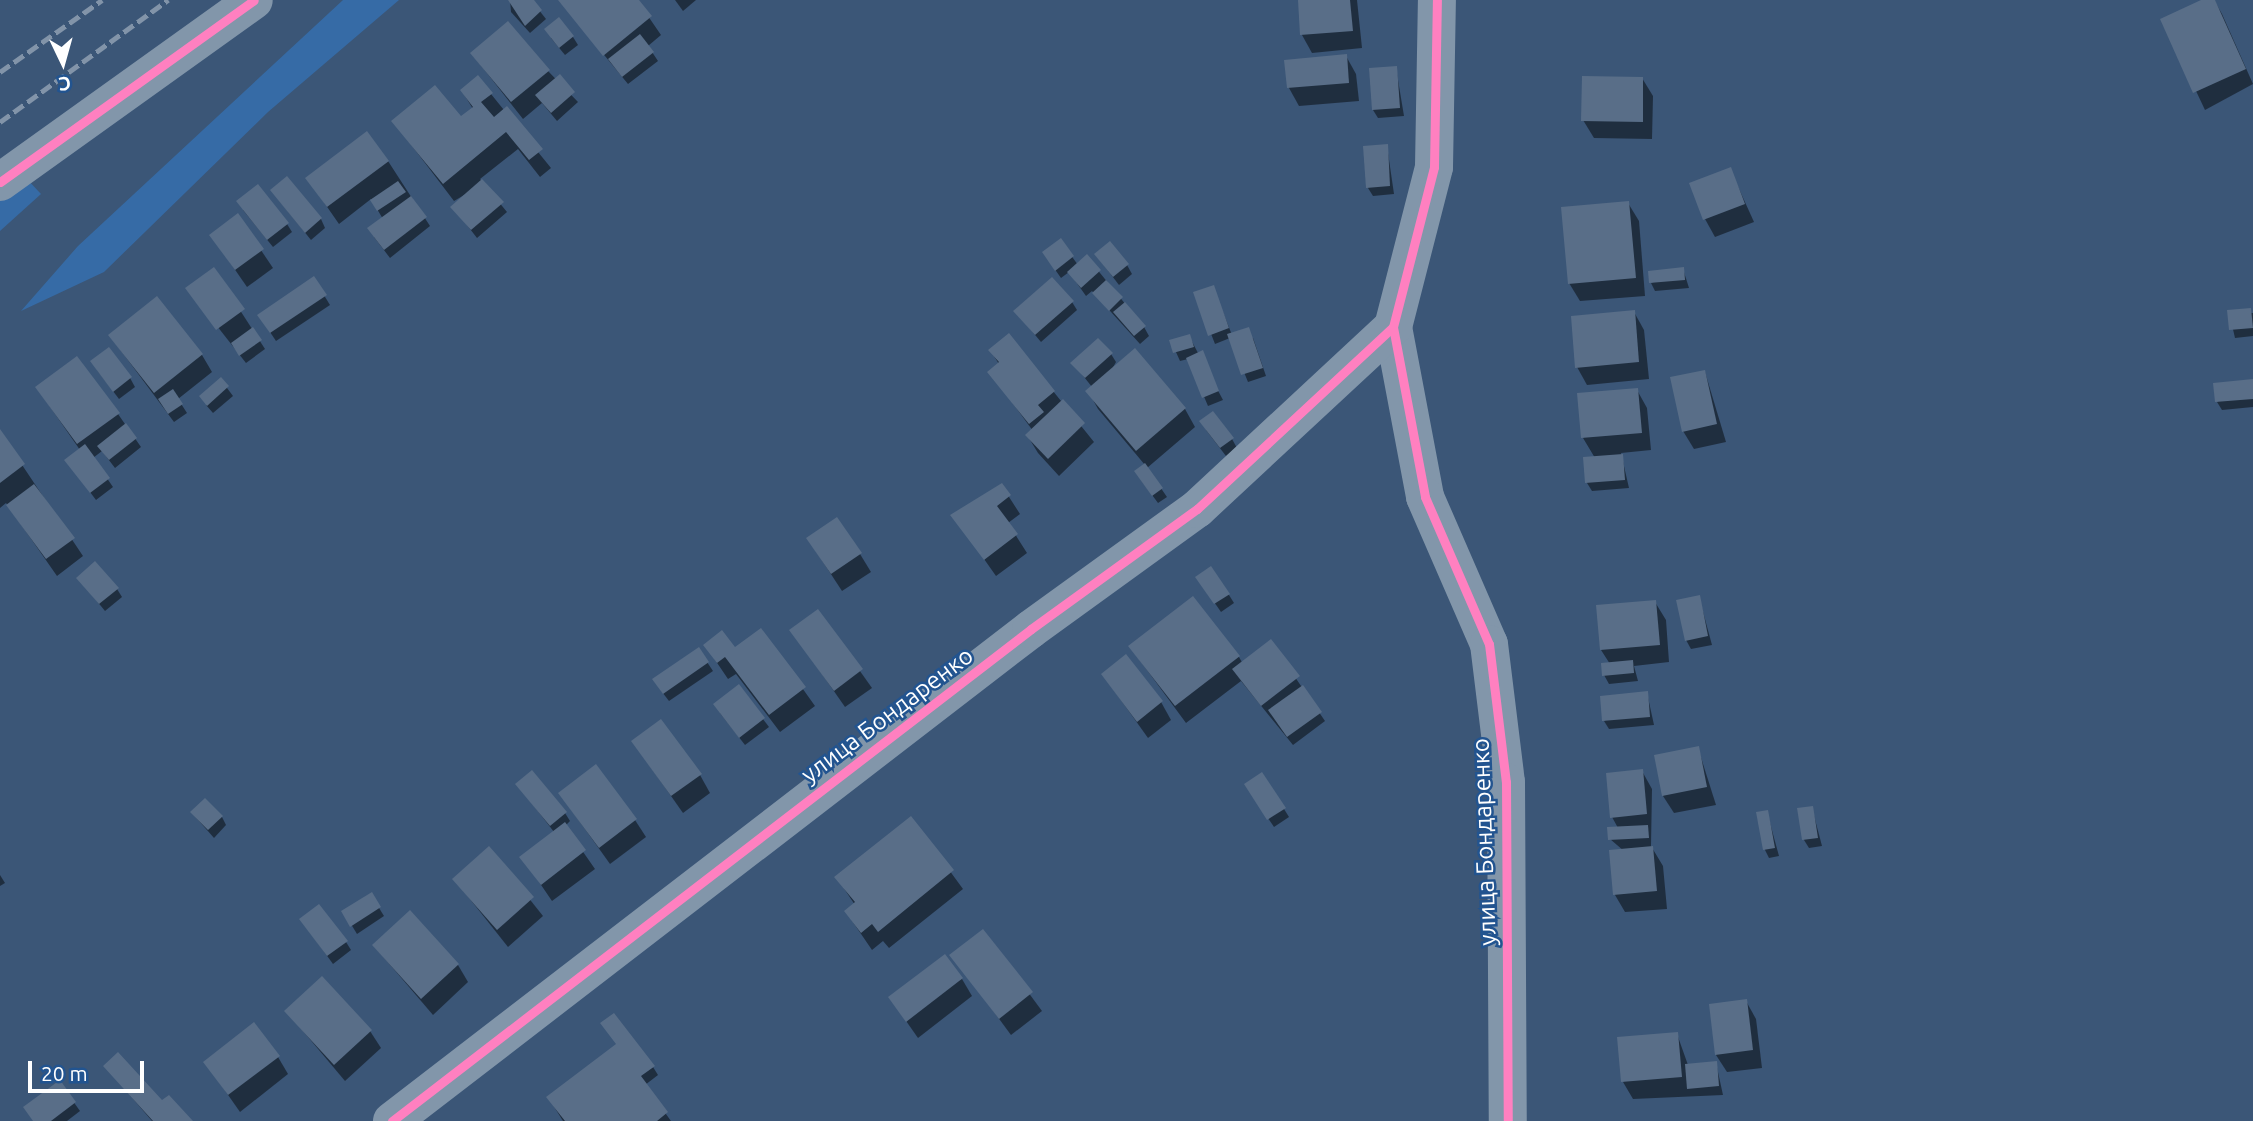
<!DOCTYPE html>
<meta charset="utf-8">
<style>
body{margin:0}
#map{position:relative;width:2253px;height:1121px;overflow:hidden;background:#3b5677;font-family:Ubuntu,sans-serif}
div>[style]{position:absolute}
.green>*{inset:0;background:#366ba6}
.shadow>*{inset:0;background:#0007}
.building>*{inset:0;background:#596e88}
.minor>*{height:38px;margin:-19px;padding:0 19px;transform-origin:19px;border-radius:19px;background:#8296aa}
.rail>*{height:5px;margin-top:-2.5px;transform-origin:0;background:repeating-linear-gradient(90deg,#8294a9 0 12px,transparent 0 17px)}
.cycleway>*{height:9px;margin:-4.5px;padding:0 4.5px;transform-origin:4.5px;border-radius:4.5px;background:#ff80c0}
span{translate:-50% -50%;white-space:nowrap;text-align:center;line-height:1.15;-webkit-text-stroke:5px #225490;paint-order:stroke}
.street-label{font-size:24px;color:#fff}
.north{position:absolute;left:28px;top:28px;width:70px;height:70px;-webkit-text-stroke:5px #225490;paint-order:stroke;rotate:175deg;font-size:19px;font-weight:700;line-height:28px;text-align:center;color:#fff}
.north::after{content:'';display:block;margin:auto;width:24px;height:32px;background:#fff;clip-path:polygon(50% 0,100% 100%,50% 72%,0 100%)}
.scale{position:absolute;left:28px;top:1061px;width:116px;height:32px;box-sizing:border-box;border:4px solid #fff;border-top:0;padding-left:9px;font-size:21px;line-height:24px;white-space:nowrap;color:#fff;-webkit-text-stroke:5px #225490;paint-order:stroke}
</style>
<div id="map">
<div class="green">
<i style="clip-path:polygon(343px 0,399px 0,268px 112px,104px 272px,21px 311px,78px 246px)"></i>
<i style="clip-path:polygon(10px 161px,41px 194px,0 231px,0 166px)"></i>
</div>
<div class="shadow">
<i style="clip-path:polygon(510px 0,531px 0,546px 19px,530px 33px,511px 12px)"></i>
<i style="clip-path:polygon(559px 0,637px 0,661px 35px,648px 46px,658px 61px,628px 84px)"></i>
<i style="clip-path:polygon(675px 0,696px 0,683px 11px)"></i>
<i style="clip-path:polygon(1299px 0,1357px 0,1362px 48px,1312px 53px,1302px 35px)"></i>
<i style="clip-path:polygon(2205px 0,2214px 0,2222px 14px,2253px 84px,2205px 110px,2162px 19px)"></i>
<i style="clip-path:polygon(573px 37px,578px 45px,565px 55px,551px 38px)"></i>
<i style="clip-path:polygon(472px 54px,548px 71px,578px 102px,557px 121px,542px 103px,523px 119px)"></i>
<i style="clip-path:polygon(1346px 56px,1356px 74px,1359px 101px,1299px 106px,1289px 88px,1286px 61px)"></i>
<i style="clip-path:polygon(1396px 68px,1404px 116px,1378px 118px,1373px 110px)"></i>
<i style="clip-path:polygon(1642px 78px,1653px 96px,1652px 139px,1594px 138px,1583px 120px)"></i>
<i style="clip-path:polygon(462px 91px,491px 94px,551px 168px,540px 177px,518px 149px,480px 179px,507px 212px,477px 238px,453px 207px,471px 191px,454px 201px,393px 121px,461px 119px,473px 109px)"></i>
<i style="clip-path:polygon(1387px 146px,1394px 194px,1373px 196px,1368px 188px)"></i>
<i style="clip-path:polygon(388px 161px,430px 226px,390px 258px,374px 237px,383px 219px,371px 199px,339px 224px,307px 178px)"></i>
<i style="clip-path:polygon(1730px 169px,1754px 222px,1715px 237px,1705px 219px)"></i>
<i style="clip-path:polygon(278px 199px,321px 219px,325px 228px,311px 240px)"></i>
<i style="clip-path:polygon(1628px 203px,1639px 221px,1645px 296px,1580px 301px,1569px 283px)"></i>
<i style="clip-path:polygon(243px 210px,287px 224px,292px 232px,273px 247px)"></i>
<i style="clip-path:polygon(238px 216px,273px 268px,247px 287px,211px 235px)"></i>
<i style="clip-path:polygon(1060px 240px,1078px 265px,1087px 257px,1144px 327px,1149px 336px,1140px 344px,1092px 291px,1086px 296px,1069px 272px,1061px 278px,1049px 261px)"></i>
<i style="clip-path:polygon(1096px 255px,1127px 265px,1132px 274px,1119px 285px)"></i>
<i style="clip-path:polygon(1683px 269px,1689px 288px,1655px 291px,1651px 283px)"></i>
<i style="clip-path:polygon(214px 270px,265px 349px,246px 363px,188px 289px)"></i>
<i style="clip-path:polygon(314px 279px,330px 305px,276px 341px,264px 323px)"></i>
<i style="clip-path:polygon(1213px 287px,1232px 335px,1253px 338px,1266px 376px,1248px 382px,1230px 338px,1215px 344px,1195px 293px)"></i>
<i style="clip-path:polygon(1072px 302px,1077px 310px,1041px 342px,1015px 311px)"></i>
<i style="clip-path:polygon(1634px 312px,1644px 330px,1649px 379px,1587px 385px,1577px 367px)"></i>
<i style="clip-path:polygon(2229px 312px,2253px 313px,2253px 336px,2235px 338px)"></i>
<i style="clip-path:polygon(1008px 335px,1094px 442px,1059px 476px,1038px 453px,1027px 435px,1033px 431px,990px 372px,999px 364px,990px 350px)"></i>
<i style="clip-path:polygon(110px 336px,202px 355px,212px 372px,178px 399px,187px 413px,174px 422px)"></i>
<i style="clip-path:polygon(1189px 336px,1223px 400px,1208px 406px,1188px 359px,1180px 361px,1171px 341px)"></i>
<i style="clip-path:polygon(1111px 354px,1116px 362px,1110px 373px,1185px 409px,1195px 427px,1147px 468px,1167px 497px,1158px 503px,1141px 480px,1145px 465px,1098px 409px,1088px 391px,1092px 387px,1073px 363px)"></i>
<i style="clip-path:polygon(97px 370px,130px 378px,135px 387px,119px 399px)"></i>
<i style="clip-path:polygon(1705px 372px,1726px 442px,1694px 449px,1683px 431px)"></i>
<i style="clip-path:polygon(221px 380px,233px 396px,213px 413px,206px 405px)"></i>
<i style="clip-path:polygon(2253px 381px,2253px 407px,2222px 410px,2217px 402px)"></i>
<i style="clip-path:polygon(37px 388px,118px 414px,141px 447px,115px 468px,102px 451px,93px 458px,113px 487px,96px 500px,72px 468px,80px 450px)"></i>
<i style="clip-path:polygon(1637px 390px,1647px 408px,1651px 450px,1621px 453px,1629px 488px,1592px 491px,1587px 483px,1595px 458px,1583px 438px)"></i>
<i style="clip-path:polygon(1206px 430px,1232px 439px,1237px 448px,1226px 456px)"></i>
<i style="clip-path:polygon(0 432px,83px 556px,57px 576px,6px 503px,0 508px)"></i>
<i style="clip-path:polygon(1002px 486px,1020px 514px,1008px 523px,1027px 553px,996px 576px,953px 515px)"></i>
<i style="clip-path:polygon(808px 539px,860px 554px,871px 572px,842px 591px)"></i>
<i style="clip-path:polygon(78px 578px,117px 589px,122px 597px,105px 611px)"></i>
<i style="clip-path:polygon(1203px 586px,1229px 595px,1234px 603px,1221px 612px)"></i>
<i style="clip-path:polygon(1699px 597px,1712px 645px,1691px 649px,1686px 640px)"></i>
<i style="clip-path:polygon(1655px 602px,1666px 620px,1669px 662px,1634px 666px,1638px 681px,1609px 684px,1604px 675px,1610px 664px,1601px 650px)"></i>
<i style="clip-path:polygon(818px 612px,872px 688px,845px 707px,792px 631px)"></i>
<i style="clip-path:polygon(761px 630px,815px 706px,780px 732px,736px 674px,728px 679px,705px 645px,734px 649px)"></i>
<i style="clip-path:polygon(1271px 642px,1325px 721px,1293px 745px,1241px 681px,1186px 723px,1130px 647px,1239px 657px,1243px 664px)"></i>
<i style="clip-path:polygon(699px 650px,713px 671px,669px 701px,659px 688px)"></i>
<i style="clip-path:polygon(1103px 675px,1161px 702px,1171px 720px,1148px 738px)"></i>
<i style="clip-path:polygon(739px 687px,769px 727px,745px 745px,720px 713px)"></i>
<i style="clip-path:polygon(1647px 693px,1654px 725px,1609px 729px,1604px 721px)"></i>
<i style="clip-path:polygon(633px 742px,700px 775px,710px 793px,683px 813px)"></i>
<i style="clip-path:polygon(1698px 748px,1716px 805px,1674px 813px,1663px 796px)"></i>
<i style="clip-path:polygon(1642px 771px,1652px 789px,1651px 846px,1663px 866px,1667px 909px,1625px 912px,1615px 895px,1624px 851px,1610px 839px,1618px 828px,1612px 817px)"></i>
<i style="clip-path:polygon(517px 784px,565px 813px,570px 821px,565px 826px,595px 869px,552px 901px,522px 857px,554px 832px)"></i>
<i style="clip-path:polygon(1251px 793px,1284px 809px,1289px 817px,1274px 827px)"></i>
<i style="clip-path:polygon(560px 794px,635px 820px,646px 837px,610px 864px)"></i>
<i style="clip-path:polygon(1812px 808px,1822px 846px,1809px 848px,1804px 840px)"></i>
<i style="clip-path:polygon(1767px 812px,1779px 856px,1769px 858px,1765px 850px)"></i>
<i style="clip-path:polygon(192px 813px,222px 817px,226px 825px,214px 838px)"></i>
<i style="clip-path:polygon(911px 818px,963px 889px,889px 948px,883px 941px,872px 950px,846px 912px,855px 905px,837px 878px)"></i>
<i style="clip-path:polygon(489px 848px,543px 916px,508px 947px,454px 879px)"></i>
<i style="clip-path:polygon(0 875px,5px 883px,0 886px)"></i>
<i style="clip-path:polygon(371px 895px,384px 916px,357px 934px,343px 911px)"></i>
<i style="clip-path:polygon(301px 920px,346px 942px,351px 950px,333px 964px)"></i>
<i style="clip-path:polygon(983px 931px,1042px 1011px,1011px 1035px,952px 955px)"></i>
<i style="clip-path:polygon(374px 946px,458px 965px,468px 982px,433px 1015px)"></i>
<i style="clip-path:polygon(962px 979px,972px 996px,918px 1038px,890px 998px)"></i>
<i style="clip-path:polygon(1746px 1001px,1756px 1019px,1762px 1068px,1727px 1072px,1716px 1055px)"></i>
<i style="clip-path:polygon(287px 1012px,370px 1031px,381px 1048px,345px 1081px)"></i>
<i style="clip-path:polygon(1677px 1034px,1688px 1065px,1716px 1063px,1723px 1095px,1633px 1099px,1623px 1082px)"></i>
<i style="clip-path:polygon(278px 1057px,288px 1074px,240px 1112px,205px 1062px)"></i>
<i style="clip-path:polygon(105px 1066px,161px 1101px,191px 1121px,152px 1121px)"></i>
<i style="clip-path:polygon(653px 1067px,658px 1075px,645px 1085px,671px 1121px,563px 1121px,548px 1097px)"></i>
<i style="clip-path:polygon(60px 1083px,80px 1111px,67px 1121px,33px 1121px)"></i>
</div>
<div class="building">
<i style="clip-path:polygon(508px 0,534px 0,542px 10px,525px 26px)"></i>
<i style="clip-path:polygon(558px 0,639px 0,652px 16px,603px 56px)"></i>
<i style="clip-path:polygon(1298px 0,1350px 0,1353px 31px,1300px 35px)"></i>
<i style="clip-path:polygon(2201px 0,2215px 0,2246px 69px,2193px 93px,2160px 19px)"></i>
<i style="clip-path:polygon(559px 17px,574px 36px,559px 48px,544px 29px)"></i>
<i style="clip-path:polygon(508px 21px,550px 70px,511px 102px,470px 53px)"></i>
<i style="clip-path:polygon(640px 34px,654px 52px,622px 77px,608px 59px)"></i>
<i style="clip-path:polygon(1347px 54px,1349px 83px,1287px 88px,1284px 60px)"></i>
<i style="clip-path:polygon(1397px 66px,1400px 108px,1372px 110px,1369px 68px)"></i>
<i style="clip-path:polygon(560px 74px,575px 92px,551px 113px,535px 95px)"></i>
<i style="clip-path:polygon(478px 75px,493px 93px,481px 102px,494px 117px,507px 106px,543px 149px,529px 160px,506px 132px,443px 184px,391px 121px,435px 85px,461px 116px,473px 107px,460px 90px)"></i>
<i style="clip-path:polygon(1582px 76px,1643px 77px,1643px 122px,1581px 121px)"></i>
<i style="clip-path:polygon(367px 131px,389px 161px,327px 207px,305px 178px)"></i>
<i style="clip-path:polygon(1388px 144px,1390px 186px,1366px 188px,1363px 146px)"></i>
<i style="clip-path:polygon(1731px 167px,1745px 204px,1703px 220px,1689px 183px)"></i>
<i style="clip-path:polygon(287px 176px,322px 218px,305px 233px,270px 190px)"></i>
<i style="clip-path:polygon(482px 179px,504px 202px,471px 230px,450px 207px)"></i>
<i style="clip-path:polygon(398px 181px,406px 192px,377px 211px,370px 200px)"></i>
<i style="clip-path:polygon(258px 184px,289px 223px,267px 240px,236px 201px)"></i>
<i style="clip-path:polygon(411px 196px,427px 217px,384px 250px,367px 228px)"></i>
<i style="clip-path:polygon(1629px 201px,1636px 278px,1568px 284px,1561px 207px)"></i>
<i style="clip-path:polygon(238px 213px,264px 249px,235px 270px,209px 235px)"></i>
<i style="clip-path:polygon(1061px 238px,1074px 256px,1055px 271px,1042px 252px)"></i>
<i style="clip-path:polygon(1110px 241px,1129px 264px,1113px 277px,1094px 254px)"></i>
<i style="clip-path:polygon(1087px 254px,1101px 270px,1081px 288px,1067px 272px)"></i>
<i style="clip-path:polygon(214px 267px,245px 309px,216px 330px,185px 288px)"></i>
<i style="clip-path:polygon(1684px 267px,1685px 280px,1649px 283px,1648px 271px)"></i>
<i style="clip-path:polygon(314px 276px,327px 295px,270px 333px,257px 315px)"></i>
<i style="clip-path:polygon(1052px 277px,1074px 301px,1035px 335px,1013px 311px)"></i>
<i style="clip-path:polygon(1106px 280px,1123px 297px,1109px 311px,1092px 293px)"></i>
<i style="clip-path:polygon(1214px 285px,1229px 328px,1208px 336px,1193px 292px)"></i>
<i style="clip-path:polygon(157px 296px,203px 354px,154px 393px,108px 335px)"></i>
<i style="clip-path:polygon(1125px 302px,1146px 326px,1134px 336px,1113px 312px)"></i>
<i style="clip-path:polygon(2251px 308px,2253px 328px,2229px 330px,2227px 310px)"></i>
<i style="clip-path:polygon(1635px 310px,1639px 362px,1575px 368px,1571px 316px)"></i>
<i style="clip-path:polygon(253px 327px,262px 340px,239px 356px,231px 343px)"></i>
<i style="clip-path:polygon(1249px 327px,1263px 368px,1241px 375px,1227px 334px)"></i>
<i style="clip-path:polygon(1009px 333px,1055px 391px,1038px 405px,1044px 412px,1029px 424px,987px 372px,999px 362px,988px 350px)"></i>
<i style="clip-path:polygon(1190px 334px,1194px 347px,1173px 353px,1169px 340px)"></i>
<i style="clip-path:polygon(1098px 338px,1113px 353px,1085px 378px,1070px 363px)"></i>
<i style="clip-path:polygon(109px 347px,132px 377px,113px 392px,90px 361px)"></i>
<i style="clip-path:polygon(1135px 348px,1186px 408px,1136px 451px,1085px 391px)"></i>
<i style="clip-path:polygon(1203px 350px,1219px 391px,1202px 398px,1186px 358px)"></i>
<i style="clip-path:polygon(77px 356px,120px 413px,77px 444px,35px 387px)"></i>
<i style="clip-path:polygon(1705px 370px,1717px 424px,1682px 432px,1670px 377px)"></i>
<i style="clip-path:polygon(221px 377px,229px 386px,207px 406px,199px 396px)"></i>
<i style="clip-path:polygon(2253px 379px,2253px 399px,2215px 402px,2213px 383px)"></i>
<i style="clip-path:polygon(1638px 388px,1642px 433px,1581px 438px,1577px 393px)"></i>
<i style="clip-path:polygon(173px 389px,183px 404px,168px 414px,158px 399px)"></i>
<i style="clip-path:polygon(1063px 399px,1085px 423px,1048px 459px,1025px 435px)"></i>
<i style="clip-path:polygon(1213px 411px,1234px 438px,1220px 448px,1199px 421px)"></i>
<i style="clip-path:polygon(126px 423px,137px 438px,109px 460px,97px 446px)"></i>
<i style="clip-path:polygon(0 429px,25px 464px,0 483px)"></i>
<i style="clip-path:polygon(85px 444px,110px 478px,90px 493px,64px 460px)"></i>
<i style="clip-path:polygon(1623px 454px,1625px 480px,1585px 483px,1583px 457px)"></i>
<i style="clip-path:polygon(1145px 463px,1163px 488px,1152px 496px,1134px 471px)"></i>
<i style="clip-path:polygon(1002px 483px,1011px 495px,997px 506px,1018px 534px,984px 560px,950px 515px)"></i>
<i style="clip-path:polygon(34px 484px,75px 538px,46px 559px,6px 505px)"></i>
<i style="clip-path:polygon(837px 517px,862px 553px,831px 574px,806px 538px)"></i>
<i style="clip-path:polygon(95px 561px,119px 588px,99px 604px,76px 578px)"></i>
<i style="clip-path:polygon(1211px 566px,1230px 594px,1214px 604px,1195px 577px)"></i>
<i style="clip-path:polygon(1700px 595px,1708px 636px,1685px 641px,1676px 600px)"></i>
<i style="clip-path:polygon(1193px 596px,1240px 656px,1175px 706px,1128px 646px)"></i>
<i style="clip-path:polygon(1656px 600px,1660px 645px,1600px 650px,1596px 605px)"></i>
<i style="clip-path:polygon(818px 609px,863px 669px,834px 691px,789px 630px)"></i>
<i style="clip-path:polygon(761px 628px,806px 687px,769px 715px,725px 657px,717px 663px,703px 645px,722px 630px,735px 647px)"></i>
<i style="clip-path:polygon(1271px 639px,1300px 676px,1261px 706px,1232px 669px)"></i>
<i style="clip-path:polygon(699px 647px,709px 662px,663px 694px,652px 679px)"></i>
<i style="clip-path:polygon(1126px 654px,1163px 701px,1137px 722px,1101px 674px)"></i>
<i style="clip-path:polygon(1633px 660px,1634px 673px,1602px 676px,1601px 663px)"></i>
<i style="clip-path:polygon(739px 684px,765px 718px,739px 738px,713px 704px)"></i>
<i style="clip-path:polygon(1303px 685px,1322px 712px,1287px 737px,1268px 710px)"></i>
<i style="clip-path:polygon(1648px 691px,1650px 717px,1602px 721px,1600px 696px)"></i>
<i style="clip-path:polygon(661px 719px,702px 774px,671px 796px,631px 741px)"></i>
<i style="clip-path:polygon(1699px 746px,1707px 787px,1662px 796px,1654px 755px)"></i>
<i style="clip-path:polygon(596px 764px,637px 819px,599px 848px,558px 793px)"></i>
<i style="clip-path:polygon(1643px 769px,1647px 814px,1610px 818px,1606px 773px)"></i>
<i style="clip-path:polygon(532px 770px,567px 812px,550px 826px,515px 784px)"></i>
<i style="clip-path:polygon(1262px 772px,1286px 808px,1267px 820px,1244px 784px)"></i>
<i style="clip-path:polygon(205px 798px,223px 816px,208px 830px,190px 812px)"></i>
<i style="clip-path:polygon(1813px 806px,1818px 838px,1802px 840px,1797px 808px)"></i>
<i style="clip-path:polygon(1768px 810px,1775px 848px,1763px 850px,1756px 812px)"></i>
<i style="clip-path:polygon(911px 816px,954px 870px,878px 932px,872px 924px,861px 933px,844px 911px,855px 902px,834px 877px)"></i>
<i style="clip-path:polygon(565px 822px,586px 850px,541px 885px,519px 857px)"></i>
<i style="clip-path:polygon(1648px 825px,1649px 838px,1608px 840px,1607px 827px)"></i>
<i style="clip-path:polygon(489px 846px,534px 897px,497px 930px,452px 879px)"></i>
<i style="clip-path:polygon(1653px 846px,1657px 891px,1613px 895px,1609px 850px)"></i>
<i style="clip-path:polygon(372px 892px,381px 907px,350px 927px,341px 911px)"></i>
<i style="clip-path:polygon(319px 904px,348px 941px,327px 956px,299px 919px)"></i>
<i style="clip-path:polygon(410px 910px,459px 964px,421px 999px,372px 945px)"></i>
<i style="clip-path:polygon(983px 929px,1033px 992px,999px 1019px,949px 955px)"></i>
<i style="clip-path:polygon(945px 954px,963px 978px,906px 1022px,888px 997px)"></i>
<i style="clip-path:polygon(322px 976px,372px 1030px,334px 1065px,284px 1011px)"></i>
<i style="clip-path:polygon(1747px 999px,1753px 1050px,1715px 1055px,1709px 1004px)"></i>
<i style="clip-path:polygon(614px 1013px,655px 1066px,641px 1076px,668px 1112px,657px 1121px,565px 1121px,546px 1097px,616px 1044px,600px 1023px)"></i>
<i style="clip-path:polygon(254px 1022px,280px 1056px,228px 1095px,203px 1062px)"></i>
<i style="clip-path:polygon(1678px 1032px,1682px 1077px,1621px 1082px,1617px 1037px)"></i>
<i style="clip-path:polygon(118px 1052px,162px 1100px,169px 1095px,193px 1121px,153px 1121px,103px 1066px)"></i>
<i style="clip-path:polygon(1717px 1061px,1719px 1086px,1687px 1089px,1685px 1064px)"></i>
<i style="clip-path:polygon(60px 1080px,76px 1102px,51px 1121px,33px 1121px,23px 1107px)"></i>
</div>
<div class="minor">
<i style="left:0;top:182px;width:312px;rotate:-35.6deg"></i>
<i style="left:1393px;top:327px;width:173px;rotate:79.3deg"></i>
<i style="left:1425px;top:497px;width:160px;rotate:66.5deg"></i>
<i style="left:1489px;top:644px;width:139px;rotate:83deg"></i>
<i style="left:1506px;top:782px;width:339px;rotate:89.7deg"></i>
<i style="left:392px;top:1121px;width:806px;rotate:-37.59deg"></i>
<i style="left:1031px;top:629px;width:205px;rotate:-35.9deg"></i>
<i style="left:1197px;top:509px;width:267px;rotate:-42.9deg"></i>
<i style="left:1393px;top:327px;width:165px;rotate:-75.6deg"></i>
<i style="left:1434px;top:167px;width:167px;rotate:-89deg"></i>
</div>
<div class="rail">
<i style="left:0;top:72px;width:125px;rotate:-35.2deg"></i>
<i style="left:0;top:122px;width:208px;rotate:-36deg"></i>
</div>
<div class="cycleway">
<i style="left:0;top:182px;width:312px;rotate:-35.6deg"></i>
<i style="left:1393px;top:327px;width:173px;rotate:79.3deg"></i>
<i style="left:1425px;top:497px;width:160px;rotate:66.5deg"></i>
<i style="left:1489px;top:644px;width:139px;rotate:83deg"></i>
<i style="left:1506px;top:782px;width:339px;rotate:89.7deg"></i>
<i style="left:392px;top:1121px;width:806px;rotate:-37.59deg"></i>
<i style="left:1031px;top:629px;width:205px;rotate:-35.9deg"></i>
<i style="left:1197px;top:509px;width:267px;rotate:-42.9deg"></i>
<i style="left:1393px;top:327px;width:165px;rotate:-75.6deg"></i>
<i style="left:1434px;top:167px;width:167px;rotate:-89deg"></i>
</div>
<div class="street-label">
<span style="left:887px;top:715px;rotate:-37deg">улица Бондаренко</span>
<span style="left:1484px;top:842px;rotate:-92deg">улица Бондаренко</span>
</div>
<div class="north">С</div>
<div class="scale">20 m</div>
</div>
